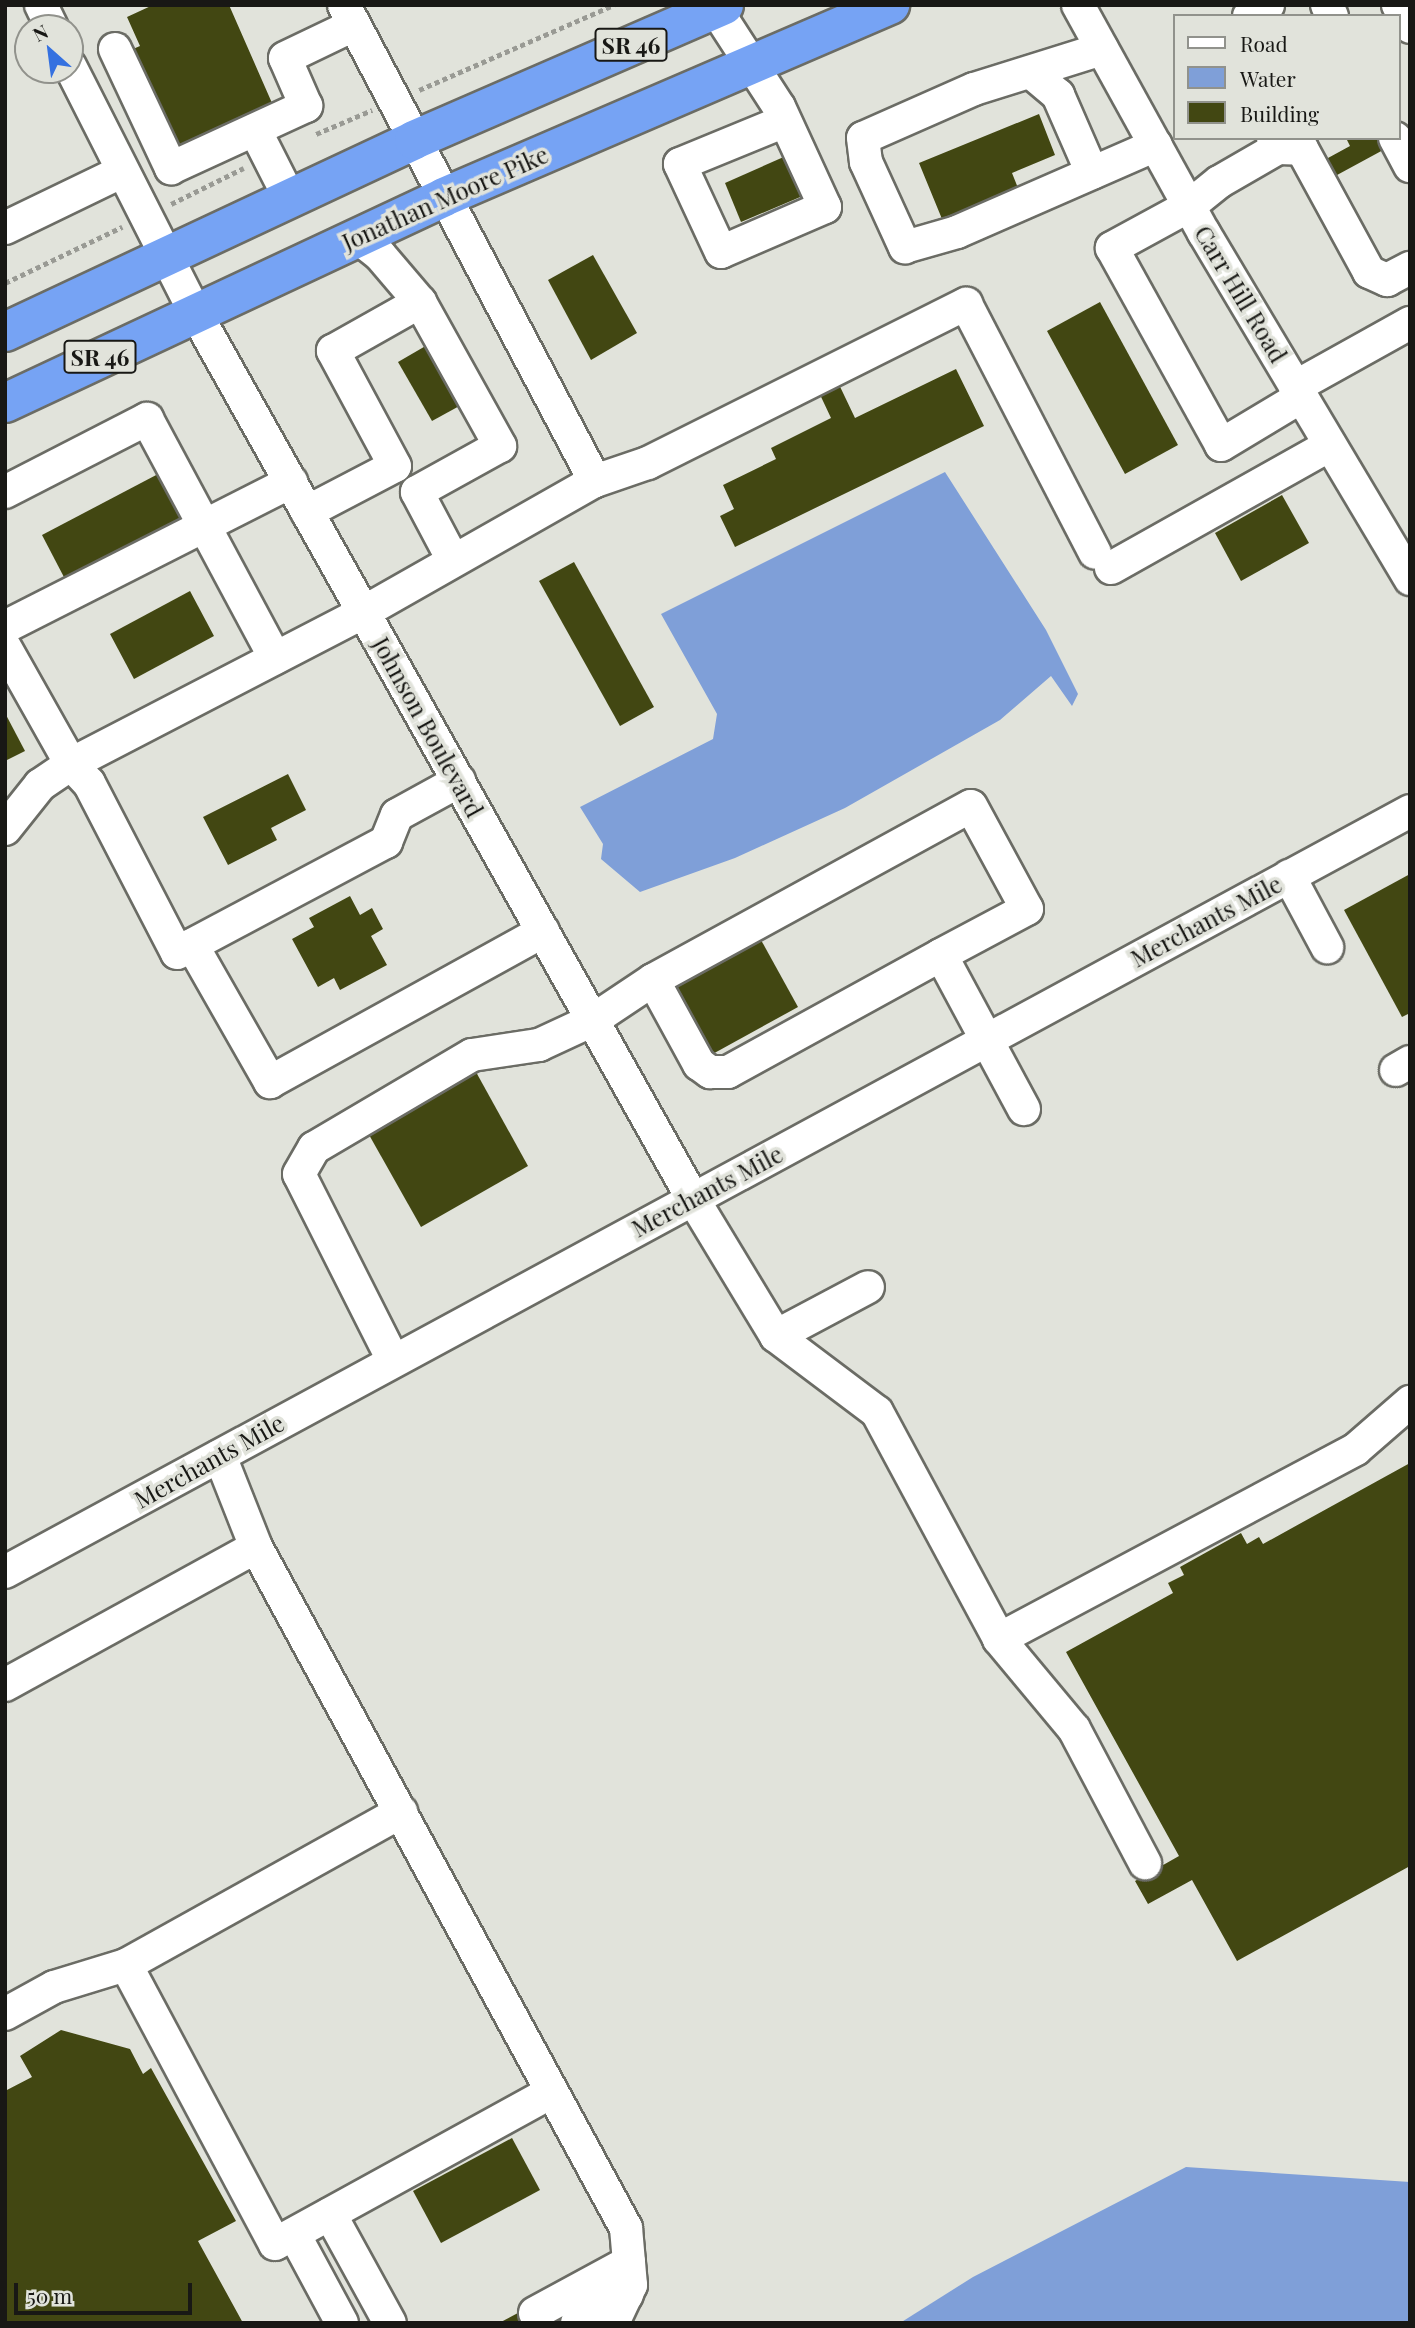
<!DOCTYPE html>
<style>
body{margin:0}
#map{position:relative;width:1415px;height:2328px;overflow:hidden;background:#e1e3db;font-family:"Playfair Display",serif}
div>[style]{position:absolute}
.water>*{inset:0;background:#7f9fd8}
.building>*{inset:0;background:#424712}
.path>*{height:4.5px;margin-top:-2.25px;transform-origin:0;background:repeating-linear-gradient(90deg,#999a94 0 5px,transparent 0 8.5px)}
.roads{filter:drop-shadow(2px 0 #6b6c65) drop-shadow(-2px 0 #6b6c65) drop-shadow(0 2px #6b6c65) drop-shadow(0 -2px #6b6c65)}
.minor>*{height:32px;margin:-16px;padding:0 16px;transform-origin:16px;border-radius:16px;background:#fff}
.highway>*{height:38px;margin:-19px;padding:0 19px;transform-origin:19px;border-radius:19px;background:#76a3f4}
span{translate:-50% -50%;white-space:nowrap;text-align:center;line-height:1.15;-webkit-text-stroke:7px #e1e3db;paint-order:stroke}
.shield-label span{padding:2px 5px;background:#e1e3db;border:2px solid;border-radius:5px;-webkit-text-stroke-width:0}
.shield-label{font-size:23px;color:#181815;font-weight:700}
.street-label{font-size:24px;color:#181815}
.frame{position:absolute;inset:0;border:7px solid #181815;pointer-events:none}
.legend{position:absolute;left:1173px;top:14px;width:228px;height:126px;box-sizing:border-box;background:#e1e3db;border:2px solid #91928c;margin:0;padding:9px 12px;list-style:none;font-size:21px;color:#181815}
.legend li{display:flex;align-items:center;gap:14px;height:35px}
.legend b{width:35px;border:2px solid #91928c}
.north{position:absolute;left:14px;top:14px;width:70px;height:70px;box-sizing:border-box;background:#e1e3db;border:2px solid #91928c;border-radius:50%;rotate:332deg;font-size:19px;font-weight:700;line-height:28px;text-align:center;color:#181815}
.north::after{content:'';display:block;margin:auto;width:24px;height:32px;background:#3571e0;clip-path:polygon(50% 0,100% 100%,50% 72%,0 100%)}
.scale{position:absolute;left:14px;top:2283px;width:178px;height:32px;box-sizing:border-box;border:4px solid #181815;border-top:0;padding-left:9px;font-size:21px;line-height:24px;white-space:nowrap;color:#181815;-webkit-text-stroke:5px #e1e3db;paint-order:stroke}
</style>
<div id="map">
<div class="water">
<i style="clip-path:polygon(945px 472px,1046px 630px,1078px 694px,1072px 706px,1051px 676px,1000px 720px,845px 808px,735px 858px,640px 892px,601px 859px,603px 844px,580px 807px,713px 739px,717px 714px,661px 614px)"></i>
<i style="clip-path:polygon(1186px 2167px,1410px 2182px,1410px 2323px,900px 2323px,973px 2277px)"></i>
</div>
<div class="building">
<i style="clip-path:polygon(153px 5px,229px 5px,272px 103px,176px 146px,133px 49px,140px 46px,127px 17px)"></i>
<i style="clip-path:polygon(1039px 114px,1055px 155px,1012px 173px,1018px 188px,942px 219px,919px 163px)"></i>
<i style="clip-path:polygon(1346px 138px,1380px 138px,1385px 149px,1326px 181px,1317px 164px,1350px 146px)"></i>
<i style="clip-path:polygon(795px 152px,812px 192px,741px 222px,725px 183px)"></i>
<i style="clip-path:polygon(593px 255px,637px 333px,591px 360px,548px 280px)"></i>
<i style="clip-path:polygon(1100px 302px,1178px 445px,1125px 474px,1047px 331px)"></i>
<i style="clip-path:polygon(429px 344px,463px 404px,432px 421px,398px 362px)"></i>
<i style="clip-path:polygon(956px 369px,984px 426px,735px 547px,720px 516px,734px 509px,723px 485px,776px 459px,771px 448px,831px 418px,815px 384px,834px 374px,855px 418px)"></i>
<i style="clip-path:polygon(160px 473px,184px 518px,66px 581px,42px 535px)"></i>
<i style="clip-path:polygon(1282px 495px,1309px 543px,1241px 581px,1215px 533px)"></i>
<i style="clip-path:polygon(574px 562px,654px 707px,620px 726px,539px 581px)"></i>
<i style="clip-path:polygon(190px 591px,214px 636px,134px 679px,110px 634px)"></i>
<i style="clip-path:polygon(5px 713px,25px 751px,5px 761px)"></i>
<i style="clip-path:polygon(288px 774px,306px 810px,271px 828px,277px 840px,228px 865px,203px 817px)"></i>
<i style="clip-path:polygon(1410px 874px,1410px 1013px,1402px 1017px,1344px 910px)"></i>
<i style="clip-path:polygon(350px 896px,360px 915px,372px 908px,383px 929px,371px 936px,387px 965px,340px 990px,334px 978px,318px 987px,292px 939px,314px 927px,309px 918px)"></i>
<i style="clip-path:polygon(756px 931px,798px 1007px,709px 1056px,668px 980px)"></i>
<i style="clip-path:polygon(476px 1072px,528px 1166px,421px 1227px,368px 1133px)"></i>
<i style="clip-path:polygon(1410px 1463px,1410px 1866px,1237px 1961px,1192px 1880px,1148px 1904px,1135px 1881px,1179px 1856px,1066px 1652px,1173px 1593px,1168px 1583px,1184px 1575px,1180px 1567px,1241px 1533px,1247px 1544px,1259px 1537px,1263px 1544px)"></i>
<i style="clip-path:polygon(61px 2030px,130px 2049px,143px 2074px,151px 2068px,236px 2221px,198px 2241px,243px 2323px,5px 2323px,5px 2091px,32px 2077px,20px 2056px)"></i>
<i style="clip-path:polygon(512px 2138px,540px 2190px,441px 2243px,413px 2191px)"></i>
<i style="clip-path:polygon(531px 2306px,540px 2323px,499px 2323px)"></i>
</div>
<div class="path">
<i style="left:419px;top:90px;width:213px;rotate:-23.6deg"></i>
<i style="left:316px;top:134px;width:61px;rotate:-23.2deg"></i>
<i style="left:171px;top:204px;width:81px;rotate:-26.3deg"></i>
<i style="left:5px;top:283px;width:130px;rotate:-25.6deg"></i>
</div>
<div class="roads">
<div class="minor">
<i style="left:41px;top:5px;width:25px;rotate:64deg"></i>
<i style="left:344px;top:5px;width:538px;rotate:62.2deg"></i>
<i style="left:713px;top:5px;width:121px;rotate:57.1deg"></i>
<i style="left:779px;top:107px;width:110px;rotate:65.3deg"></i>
<i style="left:825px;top:207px;width:113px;rotate:156.6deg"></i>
<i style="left:721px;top:252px;width:97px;rotate:-115deg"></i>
<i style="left:680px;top:164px;width:113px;rotate:-22.3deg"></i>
<i style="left:1078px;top:5px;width:260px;rotate:61.1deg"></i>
<i style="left:1204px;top:233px;width:403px;rotate:59.2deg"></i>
<i style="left:1327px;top:5px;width:12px;rotate:66deg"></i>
<i style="left:1398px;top:5px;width:25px;rotate:61deg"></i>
<i style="left:1249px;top:16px;width:22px;rotate:-30deg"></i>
<i style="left:115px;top:49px;width:132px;rotate:64.8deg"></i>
<i style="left:171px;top:168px;width:149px;rotate:-24.7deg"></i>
<i style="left:306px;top:106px;width:52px;rotate:-113.6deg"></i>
<i style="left:285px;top:58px;width:76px;rotate:-25.6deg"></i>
<i style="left:1102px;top:49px;width:134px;rotate:162.6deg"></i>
<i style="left:974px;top:89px;width:121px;rotate:156.2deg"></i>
<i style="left:863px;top:138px;width:24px;rotate:83deg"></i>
<i style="left:866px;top:162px;width:94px;rotate:65.4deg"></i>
<i style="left:905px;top:247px;width:54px;rotate:-16.1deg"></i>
<i style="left:957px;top:232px;width:217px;rotate:-23.6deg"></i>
<i style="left:70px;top:66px;width:276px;rotate:63.1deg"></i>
<i style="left:195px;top:312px;width:1017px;rotate:60.69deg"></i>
<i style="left:693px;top:1199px;width:160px;rotate:58.8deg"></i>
<i style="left:776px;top:1336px;width:126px;rotate:37deg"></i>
<i style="left:877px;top:1412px;width:258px;rotate:61.7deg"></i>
<i style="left:999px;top:1639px;width:117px;rotate:50.2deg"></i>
<i style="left:1074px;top:1729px;width:152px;rotate:62.1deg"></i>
<i style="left:1033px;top:74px;width:33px;rotate:40deg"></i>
<i style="left:1058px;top:95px;width:85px;rotate:66.4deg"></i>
<i style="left:255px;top:130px;width:75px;rotate:63.1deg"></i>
<i style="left:1273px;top:138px;width:11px;rotate:63deg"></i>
<i style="left:1278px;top:148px;width:68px;rotate:150deg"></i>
<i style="left:1219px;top:182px;width:38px;rotate:141deg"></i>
<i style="left:1189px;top:206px;width:88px;rotate:151.4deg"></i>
<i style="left:1112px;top:248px;width:225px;rotate:61deg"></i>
<i style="left:1221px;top:445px;width:93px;rotate:-31deg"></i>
<i style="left:1395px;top:138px;width:32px;rotate:62deg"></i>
<i style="left:1278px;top:148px;width:24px;rotate:2deg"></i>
<i style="left:1302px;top:149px;width:140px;rotate:61.4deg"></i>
<i style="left:1369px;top:272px;width:20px;rotate:24deg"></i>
<i style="left:1387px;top:280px;width:26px;rotate:-28deg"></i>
<i style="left:5px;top:228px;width:129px;rotate:-25.8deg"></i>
<i style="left:357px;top:237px;width:29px;rotate:38deg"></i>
<i style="left:380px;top:255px;width:62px;rotate:49.6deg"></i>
<i style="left:1295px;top:387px;width:132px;rotate:-29.1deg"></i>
<i style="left:5px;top:492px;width:160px;rotate:-27.2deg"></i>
<i style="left:147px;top:419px;width:271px;rotate:61.8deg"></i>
<i style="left:307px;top:512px;width:99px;rotate:-27.6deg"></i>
<i style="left:395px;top:466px;width:131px;rotate:-118.3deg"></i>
<i style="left:333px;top:351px;width:100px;rotate:-29.4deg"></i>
<i style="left:420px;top:302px;width:165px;rotate:60.9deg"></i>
<i style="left:500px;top:446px;width:95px;rotate:151deg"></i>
<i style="left:417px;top:492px;width:77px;rotate:62.1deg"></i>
<i style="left:1111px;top:568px;width:251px;rotate:-29.3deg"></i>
<i style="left:5px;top:627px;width:321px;rotate:-26.9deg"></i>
<i style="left:5px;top:647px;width:134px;rotate:60.6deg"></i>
<i style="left:71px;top:764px;width:26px;rotate:47deg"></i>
<i style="left:89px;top:783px;width:191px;rotate:62.6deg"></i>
<i style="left:177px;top:953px;width:237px;rotate:-28deg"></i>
<i style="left:386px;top:842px;width:29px;rotate:-68deg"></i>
<i style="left:397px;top:815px;width:71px;rotate:-28.7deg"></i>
<i style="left:5px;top:829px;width:56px;rotate:-51.5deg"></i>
<i style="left:40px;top:785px;width:37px;rotate:-34deg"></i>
<i style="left:71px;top:764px;width:330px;rotate:-27.4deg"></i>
<i style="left:364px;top:612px;width:266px;rotate:-29.6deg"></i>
<i style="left:595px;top:481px;width:56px;rotate:-18.8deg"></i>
<i style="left:648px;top:463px;width:356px;rotate:-26.6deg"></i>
<i style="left:966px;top:304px;width:280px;rotate:62.6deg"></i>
<i style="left:1289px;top:876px;width:81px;rotate:61.8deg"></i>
<i style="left:192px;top:945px;width:158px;rotate:60.3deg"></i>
<i style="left:270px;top:1082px;width:312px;rotate:-28.9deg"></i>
<i style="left:653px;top:980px;width:362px;rotate:-28.7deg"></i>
<i style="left:971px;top:806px;width:117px;rotate:61.5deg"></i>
<i style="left:1027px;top:909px;width:98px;rotate:151.9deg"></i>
<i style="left:1396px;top:1070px;width:16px;rotate:-30deg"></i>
<i style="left:776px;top:1336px;width:104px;rotate:-28deg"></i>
<i style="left:393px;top:1360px;width:208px;rotate:-116.8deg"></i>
<i style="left:299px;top:1174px;width:30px;rotate:-60deg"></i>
<i style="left:314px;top:1148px;width:183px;rotate:-30.5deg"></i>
<i style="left:472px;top:1055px;width:68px;rotate:-8.5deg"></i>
<i style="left:539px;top:1045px;width:60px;rotate:-24.8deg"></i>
<i style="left:593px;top:1020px;width:72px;rotate:-33.7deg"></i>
<i style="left:653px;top:980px;width:96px;rotate:61.3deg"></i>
<i style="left:699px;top:1064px;width:14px;rotate:36deg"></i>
<i style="left:710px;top:1072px;width:18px"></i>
<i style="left:728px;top:1072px;width:243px;rotate:-28.8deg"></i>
<i style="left:941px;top:955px;width:175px;rotate:61.7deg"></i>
<i style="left:220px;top:1456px;width:98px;rotate:68.4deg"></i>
<i style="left:256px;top:1547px;width:775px;rotate:61.48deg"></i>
<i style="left:626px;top:2228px;width:57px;rotate:85deg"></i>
<i style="left:631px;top:2285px;width:42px;rotate:115.3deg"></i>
<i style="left:5px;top:1572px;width:1598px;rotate:-28.44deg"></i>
<i style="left:999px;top:1639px;width:404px;rotate:-28deg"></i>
<i style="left:1356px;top:1449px;width:72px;rotate:-41deg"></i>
<i style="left:5px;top:1685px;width:286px;rotate:-28.8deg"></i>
<i style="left:126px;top:1965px;width:316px;rotate:61.9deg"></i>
<i style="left:275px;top:2244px;width:316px;rotate:-28.8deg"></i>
<i style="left:5px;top:2014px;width:56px;rotate:-28.9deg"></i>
<i style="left:54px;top:1987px;width:75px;rotate:-17deg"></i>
<i style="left:126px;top:1965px;width:315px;rotate:-29.1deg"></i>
<i style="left:330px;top:2214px;width:124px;rotate:61.2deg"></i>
<i style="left:294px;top:2234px;width:101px;rotate:61.7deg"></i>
<i style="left:535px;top:2313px;width:107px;rotate:-28.5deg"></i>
<i style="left:577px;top:2323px;width:57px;rotate:-29.2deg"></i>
</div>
<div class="highway">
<i style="left:5px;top:332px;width:452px;rotate:-25.1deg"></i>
<i style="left:414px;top:140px;width:338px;rotate:-23.5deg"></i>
<i style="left:5px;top:403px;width:485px;rotate:-25.1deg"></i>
<i style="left:444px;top:197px;width:486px;rotate:-23.3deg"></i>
</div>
</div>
<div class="shield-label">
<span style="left:631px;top:45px">SR 46</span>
<span style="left:100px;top:357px">SR 46</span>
</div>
<div class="street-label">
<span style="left:445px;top:198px;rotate:-24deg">Jonathan Moore Pike</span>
<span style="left:1241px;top:294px;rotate:59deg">Carr Hill Road</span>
<span style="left:428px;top:727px;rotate:61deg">Johnson Boulevard</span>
<span style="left:1206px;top:921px;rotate:-28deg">Merchants Mile</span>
<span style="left:707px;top:1191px;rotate:-28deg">Merchants Mile</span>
<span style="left:209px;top:1461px;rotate:-29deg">Merchants Mile</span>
</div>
<div class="frame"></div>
<ul class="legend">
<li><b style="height:9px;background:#fff"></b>Road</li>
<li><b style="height:19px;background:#7f9fd8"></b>Water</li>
<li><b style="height:19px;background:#424712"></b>Building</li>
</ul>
<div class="north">N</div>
<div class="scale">50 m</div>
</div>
